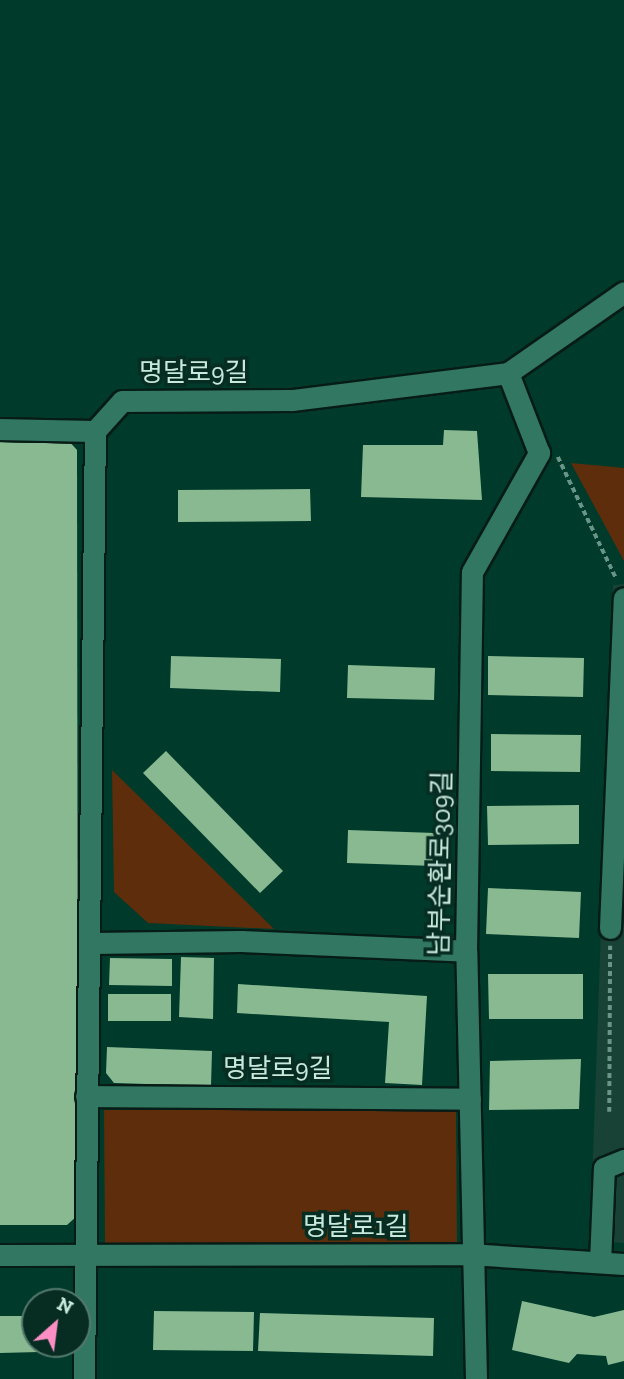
<!DOCTYPE html>
<meta charset="utf-8">
<style>
body{margin:0}
#map{position:relative;width:624px;height:1379px;overflow:hidden;background:#003a2b;font-family:"Zilla Slab","Noto Sans KR",serif}
div>[style]{position:absolute}
.built>*{inset:0;background:#174235}
.green>*{inset:0;background:#5e2d0b}
.building>*{inset:0;background:#88b991}
.path>*{height:3.5px;margin-top:-1.75px;transform-origin:0;background:repeating-linear-gradient(90deg,#689587 0 5px,transparent 0 8.5px)}
.roads{filter:drop-shadow(2px 0 #071c16) drop-shadow(-2px 0 #071c16) drop-shadow(0 2px #071c16) drop-shadow(0 -2px #071c16)}
.street>*{height:21px;margin:-10.5px;padding:0 10.5px;transform-origin:10.5px;border-radius:10.5px;background:#327762}
span{translate:-50% -50%;white-space:nowrap;text-align:center;line-height:1.15;-webkit-text-stroke:7px #072d22;paint-order:stroke}
.street-label{font-size:26px;color:#c8e9dc}
.north{position:absolute;left:21px;top:1288px;width:70px;height:70px;box-sizing:border-box;background:#072d22;border:2px solid #54786c;border-radius:50%;rotate:28deg;font-size:19px;font-weight:700;line-height:28px;text-align:center;color:#c8e9dc}
.north::after{content:'';display:block;margin:auto;width:24px;height:32px;background:#fb8fc4;clip-path:polygon(50% 0,100% 100%,50% 72%,0 100%)}
</style>
<div id="map">
<div class="built">
<i style="clip-path:polygon(624px 584px,624px 1243px,590px 1241px,613px 585px)"></i>
</div>
<div class="green">
<i style="clip-path:polygon(571px 463px,624px 468px,624px 561px)"></i>
<i style="clip-path:polygon(112px 770px,274px 929px,148px 923px,114px 892px)"></i>
<i style="clip-path:polygon(104px 1110px,456px 1110px,457px 1243px,105px 1243px)"></i>
</div>
<div class="building">
<i style="clip-path:polygon(444px 430px,477px 431px,482px 500px,361px 497px,363px 445px,443px 445px)"></i>
<i style="clip-path:polygon(0 439px,67px 439px,77px 450px,78px 1215px,67px 1225px,0 1225px)"></i>
<i style="clip-path:polygon(310px 489px,311px 521px,178px 522px,178px 490px)"></i>
<i style="clip-path:polygon(171px 656px,281px 659px,280px 692px,170px 688px)"></i>
<i style="clip-path:polygon(488px 656px,584px 658px,583px 697px,488px 695px)"></i>
<i style="clip-path:polygon(348px 665px,435px 668px,434px 700px,347px 698px)"></i>
<i style="clip-path:polygon(491px 734px,581px 735px,580px 772px,491px 771px)"></i>
<i style="clip-path:polygon(166px 751px,283px 871px,260px 893px,143px 773px)"></i>
<i style="clip-path:polygon(579px 805px,579px 844px,488px 845px,487px 806px)"></i>
<i style="clip-path:polygon(348px 830px,435px 833px,434px 866px,347px 863px)"></i>
<i style="clip-path:polygon(488px 888px,581px 892px,579px 938px,486px 934px)"></i>
<i style="clip-path:polygon(181px 957px,214px 958px,213px 1019px,179px 1017px)"></i>
<i style="clip-path:polygon(110px 958px,172px 959px,172px 986px,109px 985px)"></i>
<i style="clip-path:polygon(488px 974px,583px 974px,583px 1019px,489px 1019px)"></i>
<i style="clip-path:polygon(238px 984px,427px 996px,422px 1085px,385px 1083px,389px 1022px,237px 1013px)"></i>
<i style="clip-path:polygon(108px 994px,171px 994px,171px 1021px,108px 1021px)"></i>
<i style="clip-path:polygon(107px 1047px,212px 1051px,211px 1086px,114px 1083px,106px 1073px)"></i>
<i style="clip-path:polygon(581px 1059px,579px 1109px,489px 1110px,490px 1061px)"></i>
<i style="clip-path:polygon(522px 1301px,594px 1317px,624px 1310px,624px 1361px,608px 1365px,606px 1356px,577px 1354px,569px 1363px,512px 1350px)"></i>
<i style="clip-path:polygon(154px 1311px,254px 1312px,253px 1351px,153px 1350px)"></i>
<i style="clip-path:polygon(260px 1313px,434px 1318px,433px 1356px,258px 1351px)"></i>
<i style="clip-path:polygon(0 1316px,35px 1316px,39px 1352px,0 1353px)"></i>
</div>
<div class="path">
<i style="left:558px;top:457px;width:136px;rotate:64.4deg"></i>
<i style="left:609px;top:1112px;width:166px;rotate:-89.7deg"></i>
</div>
<div class="roads">
<div class="street">
<i style="left:0;top:429px;width:95px;rotate:1.2deg"></i>
<i style="left:610px;top:928px;width:330px;rotate:-87.6deg"></i>
<i style="left:91px;top:943px;width:150px;rotate:-0.8deg"></i>
<i style="left:241px;top:941px;width:225px;rotate:2.5deg"></i>
<i style="left:86px;top:1096px;width:384px;rotate:0.4deg"></i>
<i style="left:0;top:1255px;width:469px;rotate:-0.1deg"></i>
<i style="left:469px;top:1254px;width:155px;rotate:3.7deg"></i>
<i style="left:600px;top:1262px;width:94px;rotate:-87.6deg"></i>
<i style="left:604px;top:1168px;width:22px;rotate:-22deg"></i>
<i style="left:84px;top:1379px;width:948px;rotate:-89.34deg"></i>
<i style="left:95px;top:431px;width:40px;rotate:-48deg"></i>
<i style="left:122px;top:401px;width:170px;rotate:-0.3deg"></i>
<i style="left:292px;top:400px;width:218px;rotate:-7.1deg"></i>
<i style="left:508px;top:373px;width:141px;rotate:-34.9deg"></i>
<i style="left:476px;top:1379px;width:428px;rotate:-91.3deg"></i>
<i style="left:466px;top:951px;width:379px;rotate:-89.1deg"></i>
<i style="left:472px;top:572px;width:137px;rotate:-60.6deg"></i>
<i style="left:539px;top:453px;width:86px;rotate:-111.2deg"></i>
</div>
</div>
<div class="street-label">
<span style="left:194px;top:373px">명달로9길</span>
<span style="left:441px;top:863px;rotate:-89deg">남부순환로309길</span>
<span style="left:278px;top:1069px">명달로9길</span>
<span style="left:356px;top:1227px">명달로1길</span>
</div>
<div class="north">N</div>
</div>
